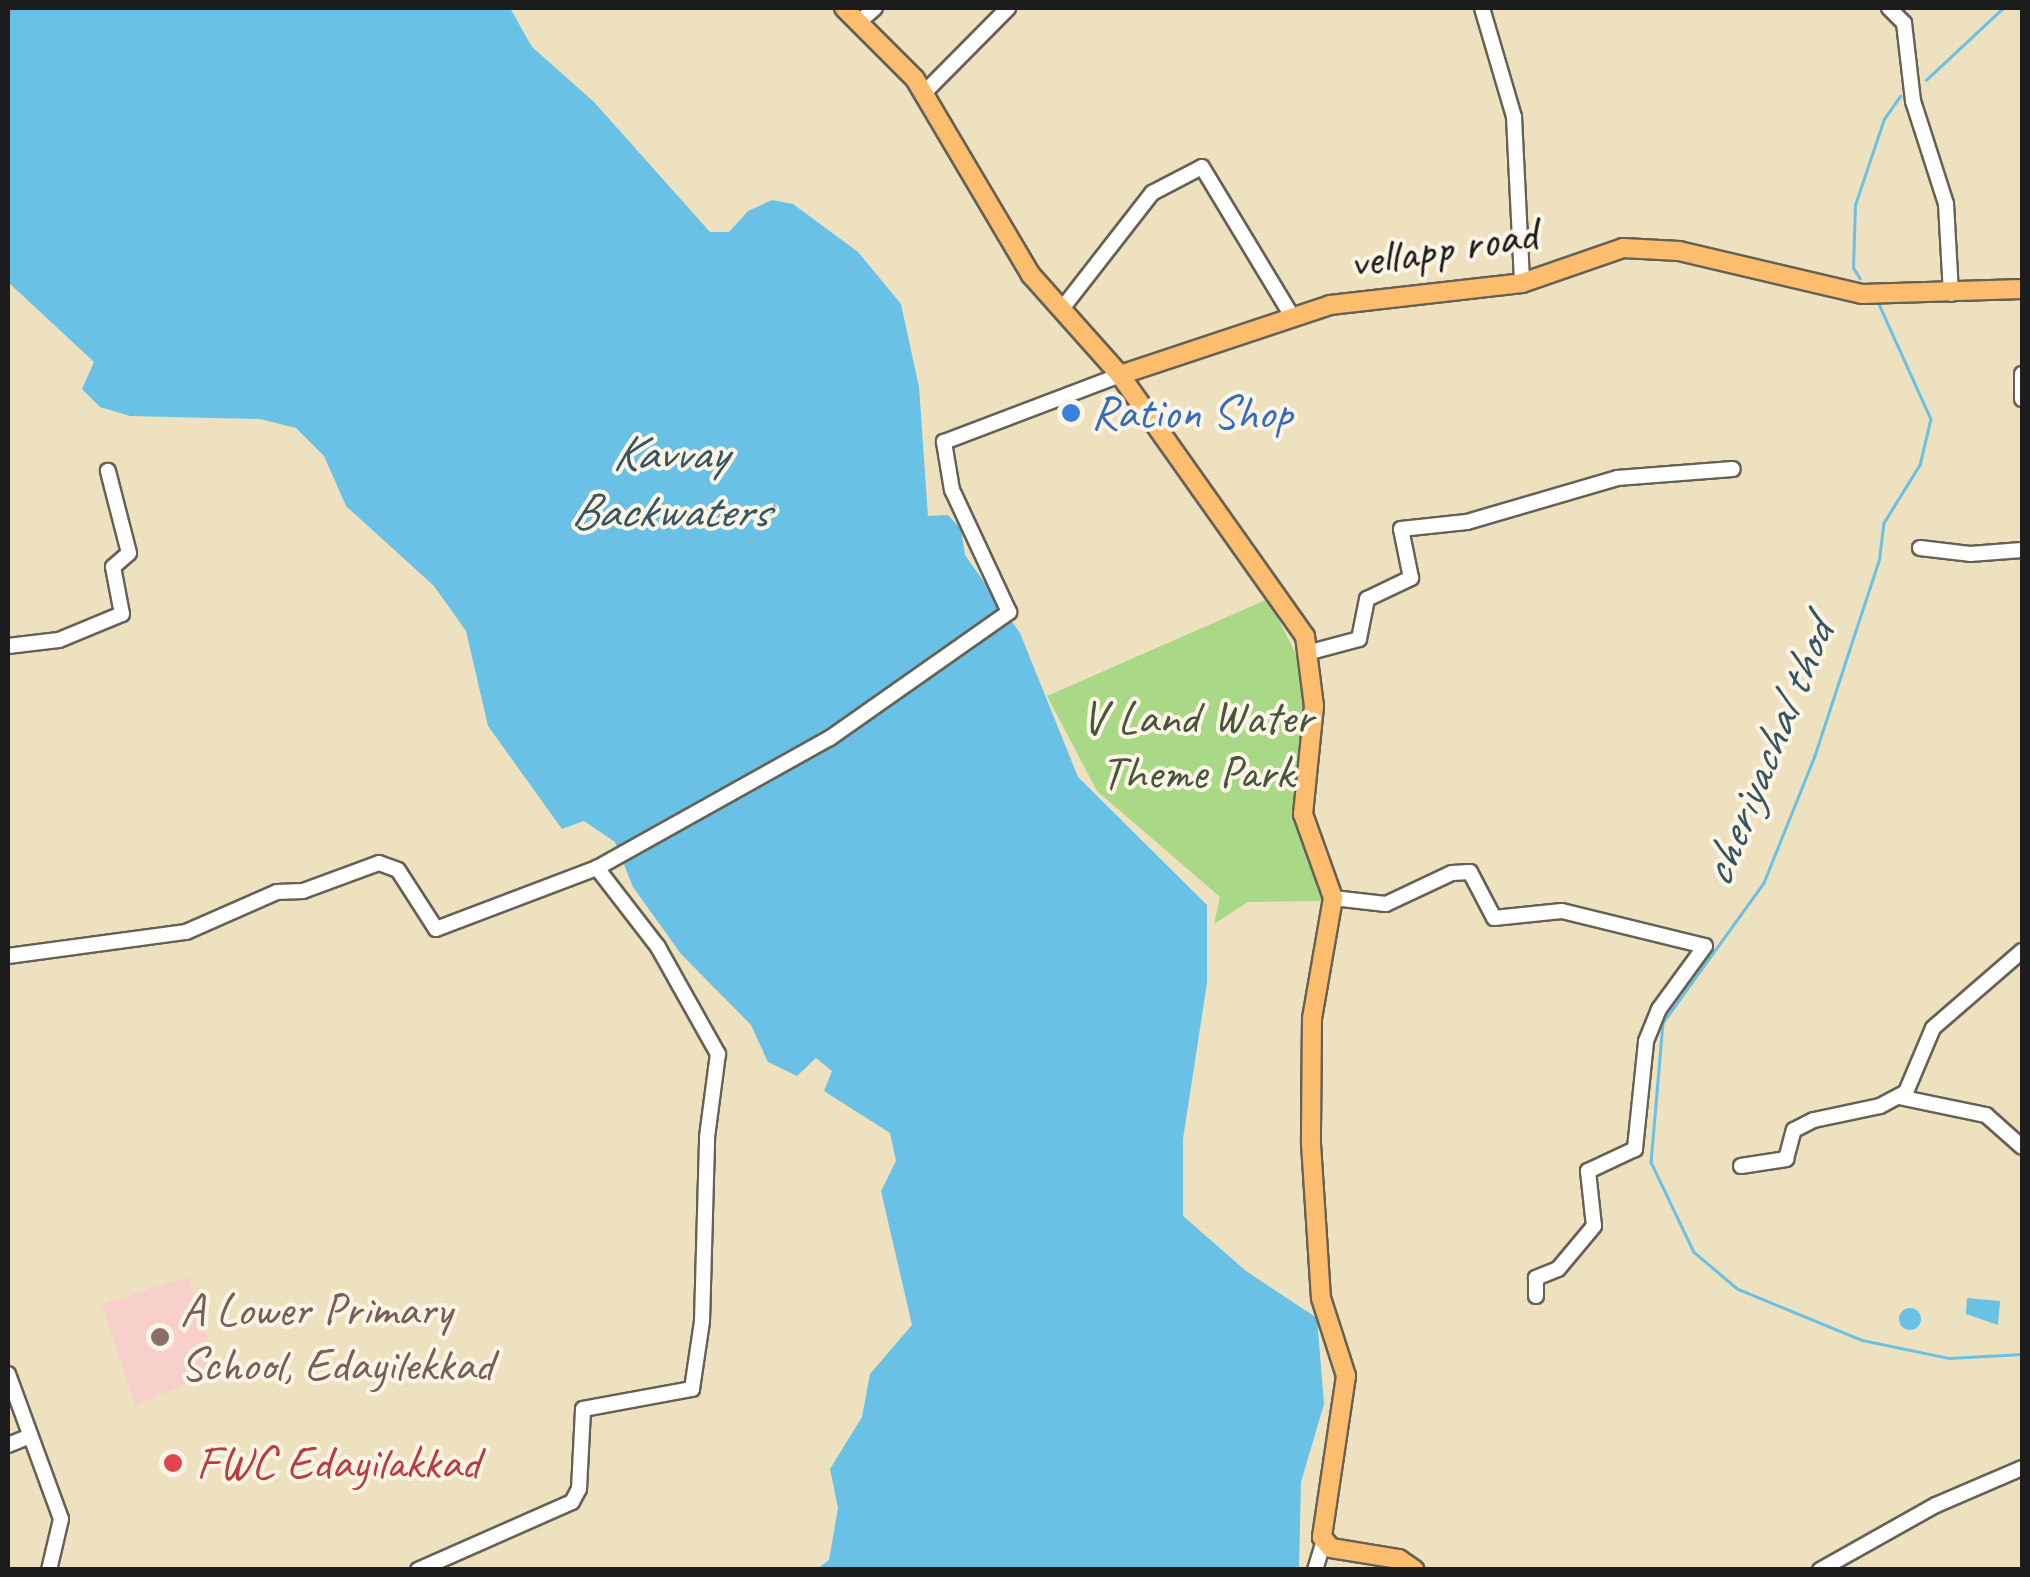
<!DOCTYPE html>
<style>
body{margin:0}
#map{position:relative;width:2030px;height:1577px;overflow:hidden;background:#eee1c0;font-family:Caveat,sans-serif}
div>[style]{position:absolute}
.built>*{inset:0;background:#f7d0cb}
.green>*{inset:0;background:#a9d987}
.water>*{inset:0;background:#69c1e6}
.round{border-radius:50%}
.stream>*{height:2.5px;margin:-1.25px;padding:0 1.25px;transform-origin:1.25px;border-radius:1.25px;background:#69c1e6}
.roads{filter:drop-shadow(2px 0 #666155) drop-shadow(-2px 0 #666155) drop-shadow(0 2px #666155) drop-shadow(0 -2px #666155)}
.minor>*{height:14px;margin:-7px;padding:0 7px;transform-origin:7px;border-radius:7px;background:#fff}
.major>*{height:18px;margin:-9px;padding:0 9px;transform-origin:9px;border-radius:9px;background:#fcbd6e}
.dots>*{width:28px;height:28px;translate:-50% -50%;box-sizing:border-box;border:5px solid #fcf5e5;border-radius:50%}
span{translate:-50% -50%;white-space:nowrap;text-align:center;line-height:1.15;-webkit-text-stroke:8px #fcf5e5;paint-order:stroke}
.street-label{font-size:48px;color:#1c1c1c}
.shop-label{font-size:48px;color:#366cbe}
.left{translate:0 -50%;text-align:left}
.park-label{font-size:48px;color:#46553c}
.education-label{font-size:48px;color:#785e54}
.health-label{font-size:48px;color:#be3a42}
.water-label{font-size:50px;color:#375663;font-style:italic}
.frame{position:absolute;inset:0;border:10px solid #1c1c1c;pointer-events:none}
</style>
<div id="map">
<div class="built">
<i style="clip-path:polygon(188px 1277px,219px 1370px,135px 1406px,102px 1304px)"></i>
</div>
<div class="green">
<i style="clip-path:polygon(1268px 599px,1304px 670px,1298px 793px,1330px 901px,1248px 902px,1214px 924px,1220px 897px,1097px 791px,1047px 696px)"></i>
</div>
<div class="water">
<i style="clip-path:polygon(8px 8px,510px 8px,532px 47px,594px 102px,710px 232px,729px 232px,748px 211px,772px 200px,793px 204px,858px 252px,901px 304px,919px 387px,928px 516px,948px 515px,961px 529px,965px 555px,1020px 633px,1078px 777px,1207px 905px,1207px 983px,1183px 1139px,1183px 1216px,1246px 1271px,1317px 1318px,1324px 1404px,1301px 1482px,1299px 1569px,817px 1569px,829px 1560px,838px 1508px,830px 1469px,862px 1417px,870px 1374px,912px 1325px,881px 1191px,896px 1161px,890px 1133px,824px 1091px,832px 1071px,816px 1058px,797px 1076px,768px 1062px,751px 1025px,681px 954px,633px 887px,615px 842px,584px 821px,562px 829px,488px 726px,466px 631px,434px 586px,346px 506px,324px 456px,296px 428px,260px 419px,130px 416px,100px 407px,82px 389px,94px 362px,8px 282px)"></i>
<i style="clip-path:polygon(1967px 1298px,2000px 1301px,1998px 1325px,1966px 1314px)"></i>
<i class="round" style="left:1899px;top:1308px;width:22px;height:22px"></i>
</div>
<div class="stream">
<i style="left:1926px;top:80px;width:105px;rotate:-43.1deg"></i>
<i style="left:1860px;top:279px;width:13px;rotate:-122deg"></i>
<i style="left:1853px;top:268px;width:63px;rotate:-88.2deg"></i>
<i style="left:1855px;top:205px;width:91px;rotate:-71.4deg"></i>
<i style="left:1884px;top:119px;width:28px;rotate:-55deg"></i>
<i style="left:1879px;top:304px;width:126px;rotate:65.7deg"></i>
<i style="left:1931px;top:419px;width:47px;rotate:103.4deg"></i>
<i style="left:1920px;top:465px;width:68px;rotate:121.8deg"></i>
<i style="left:1884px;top:523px;width:35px;rotate:97deg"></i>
<i style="left:1880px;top:558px;width:208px;rotate:108.2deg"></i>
<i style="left:1815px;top:756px;width:137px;rotate:111.9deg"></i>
<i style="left:1764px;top:883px;width:173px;rotate:125.8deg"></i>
<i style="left:1663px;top:1023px;width:140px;rotate:94.9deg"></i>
<i style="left:1651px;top:1162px;width:100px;rotate:64.5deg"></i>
<i style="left:1694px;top:1252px;width:57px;rotate:40.1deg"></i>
<i style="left:1738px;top:1289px;width:134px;rotate:22.4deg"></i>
<i style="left:1862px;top:1340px;width:89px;rotate:11.7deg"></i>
<i style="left:1949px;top:1358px;width:73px;rotate:-3.1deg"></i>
</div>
<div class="roads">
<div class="minor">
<i style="left:1482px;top:8px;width:114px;rotate:73.6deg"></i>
<i style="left:1514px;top:117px;width:166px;rotate:87.2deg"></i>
<i style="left:1889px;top:8px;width:21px;rotate:45deg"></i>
<i style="left:1904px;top:23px;width:79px;rotate:83.4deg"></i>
<i style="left:1913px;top:101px;width:108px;rotate:72.2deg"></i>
<i style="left:1946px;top:204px;width:90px;rotate:86.8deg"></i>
<i style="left:859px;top:22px;width:21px;rotate:-41deg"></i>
<i style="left:924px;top:93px;width:120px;rotate:-45.3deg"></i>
<i style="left:1061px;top:310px;width:148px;rotate:-52.1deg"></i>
<i style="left:1152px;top:193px;width:56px;rotate:-27.5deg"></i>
<i style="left:1202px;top:167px;width:176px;rotate:58.9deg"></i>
<i style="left:2022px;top:374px;width:25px;rotate:90deg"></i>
<i style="left:1920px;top:548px;width:50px;rotate:6.8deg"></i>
<i style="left:1970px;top:554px;width:52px;rotate:-4.4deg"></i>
<i style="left:8px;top:646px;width:51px;rotate:-6.7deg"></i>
<i style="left:59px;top:640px;width:68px;rotate:-22.4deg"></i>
<i style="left:122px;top:614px;width:48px;rotate:-100.8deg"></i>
<i style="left:113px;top:567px;width:21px;rotate:-41deg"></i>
<i style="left:129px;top:553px;width:85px;rotate:-104.4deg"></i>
<i style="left:1307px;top:653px;width:54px;rotate:-15.1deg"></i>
<i style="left:1359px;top:639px;width:41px;rotate:-78.7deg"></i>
<i style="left:1367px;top:599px;width:49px;rotate:-25.5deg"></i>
<i style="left:1411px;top:578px;width:50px;rotate:-101.5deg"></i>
<i style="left:1401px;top:529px;width:66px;rotate:-6.1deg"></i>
<i style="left:1467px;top:522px;width:156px;rotate:-16.3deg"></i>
<i style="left:1617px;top:478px;width:116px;rotate:-4.4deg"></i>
<i style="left:1333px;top:898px;width:53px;rotate:6.5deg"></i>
<i style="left:1386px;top:904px;width:73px;rotate:-25.2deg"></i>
<i style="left:1452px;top:873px;width:18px;rotate:-3deg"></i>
<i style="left:1470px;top:872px;width:52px;rotate:62.4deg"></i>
<i style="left:1494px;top:918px;width:68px;rotate:-5.9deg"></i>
<i style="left:1562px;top:911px;width:147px;rotate:13.8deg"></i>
<i style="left:1705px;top:946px;width:78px;rotate:126.1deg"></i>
<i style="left:1659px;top:1009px;width:35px;rotate:112deg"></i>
<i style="left:1646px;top:1042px;width:108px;rotate:95.9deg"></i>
<i style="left:1635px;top:1149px;width:52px;rotate:154.9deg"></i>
<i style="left:1588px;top:1171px;width:55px;rotate:83.8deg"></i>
<i style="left:1594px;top:1226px;width:56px;rotate:129.9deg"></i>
<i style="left:1558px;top:1269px;width:24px;rotate:158deg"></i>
<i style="left:1536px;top:1278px;width:18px;rotate:90deg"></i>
<i style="left:8px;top:956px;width:180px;rotate:-7.7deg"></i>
<i style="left:186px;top:932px;width:99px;rotate:-23.7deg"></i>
<i style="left:277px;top:892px;width:26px;rotate:-2deg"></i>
<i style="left:303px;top:891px;width:81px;rotate:-20.2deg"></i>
<i style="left:379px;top:863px;width:20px;rotate:20deg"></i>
<i style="left:398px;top:870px;width:70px;rotate:57.2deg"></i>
<i style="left:436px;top:929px;width:172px;rotate:-20.8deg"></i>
<i style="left:597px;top:868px;width:267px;rotate:-29.2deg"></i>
<i style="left:830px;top:738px;width:219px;rotate:-35.1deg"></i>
<i style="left:1009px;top:612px;width:135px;rotate:-115deg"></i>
<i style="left:952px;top:490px;width:49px;rotate:-99.5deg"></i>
<i style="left:944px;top:442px;width:188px;rotate:-20.8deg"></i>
<i style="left:1899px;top:1097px;width:89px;rotate:11.7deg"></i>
<i style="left:1986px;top:1115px;width:48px;rotate:41.6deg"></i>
<i style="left:1741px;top:1166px;width:46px;rotate:-8.8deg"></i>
<i style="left:1786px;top:1159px;width:30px;rotate:-75deg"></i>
<i style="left:1794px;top:1130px;width:22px;rotate:-27deg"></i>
<i style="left:1814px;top:1120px;width:67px;rotate:-12deg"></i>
<i style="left:1880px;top:1106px;width:30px;rotate:-28deg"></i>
<i style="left:1906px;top:1092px;width:69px;rotate:-67.1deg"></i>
<i style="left:1933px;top:1028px;width:118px;rotate:-40.9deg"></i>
<i style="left:8px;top:1374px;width:154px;rotate:69.9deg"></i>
<i style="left:61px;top:1519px;width:52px;rotate:103.2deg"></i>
<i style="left:8px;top:1445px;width:22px;rotate:-22deg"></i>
<i style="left:418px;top:1570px;width:168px;rotate:-23.8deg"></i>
<i style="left:572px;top:1502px;width:15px;rotate:-62deg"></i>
<i style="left:579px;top:1489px;width:80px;rotate:-87.1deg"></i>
<i style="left:583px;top:1409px;width:111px;rotate:-10.4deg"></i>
<i style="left:692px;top:1389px;width:69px;rotate:-81.6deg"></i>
<i style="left:702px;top:1321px;width:184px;rotate:-88.4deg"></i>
<i style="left:707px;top:1137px;width:84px;rotate:-82.5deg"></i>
<i style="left:718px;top:1054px;width:123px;rotate:-119.3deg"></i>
<i style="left:658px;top:947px;width:100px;rotate:-127.7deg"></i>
<i style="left:1315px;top:1570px;width:30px;rotate:-73deg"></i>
<i style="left:1820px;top:1570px;width:133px;rotate:-29.3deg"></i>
<i style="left:1936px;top:1505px;width:94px;rotate:-23.3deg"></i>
</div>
<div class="major">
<i style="left:844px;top:8px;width:100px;rotate:45deg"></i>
<i style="left:915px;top:79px;width:228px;rotate:59.4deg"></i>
<i style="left:1031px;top:275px;width:134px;rotate:48.3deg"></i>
<i style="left:1120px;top:375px;width:320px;rotate:54.7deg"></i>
<i style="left:1305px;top:636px;width:71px;rotate:82.7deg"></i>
<i style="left:1314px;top:706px;width:109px;rotate:95.8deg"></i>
<i style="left:1303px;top:814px;width:89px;rotate:70.3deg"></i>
<i style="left:1333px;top:898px;width:122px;rotate:99.9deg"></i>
<i style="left:1312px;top:1018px;width:126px;rotate:90.5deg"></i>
<i style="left:1311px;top:1144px;width:154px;rotate:86.3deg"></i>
<i style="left:1321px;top:1298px;width:82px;rotate:72.2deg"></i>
<i style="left:1346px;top:1376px;width:163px;rotate:98.5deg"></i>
<i style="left:1322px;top:1537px;width:14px;rotate:51deg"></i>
<i style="left:1331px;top:1548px;width:69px;rotate:9.2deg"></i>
<i style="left:1399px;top:1559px;width:19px;rotate:35deg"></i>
<i style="left:1120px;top:375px;width:221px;rotate:-18.4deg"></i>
<i style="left:1330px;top:305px;width:193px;rotate:-6.5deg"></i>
<i style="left:1522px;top:283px;width:107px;rotate:-19.1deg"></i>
<i style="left:1623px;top:248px;width:56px;rotate:3.1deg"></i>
<i style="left:1679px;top:251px;width:188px;rotate:13.2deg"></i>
<i style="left:1862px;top:294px;width:160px;rotate:-1.8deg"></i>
</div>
</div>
<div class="dots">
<i style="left:1071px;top:413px;background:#3f7fe0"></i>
<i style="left:160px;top:1337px;background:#8d6e63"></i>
<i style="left:173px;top:1463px;background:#e0444e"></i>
</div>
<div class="street-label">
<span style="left:1443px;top:248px;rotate:-9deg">vellapp road</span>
</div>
<div class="shop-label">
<span class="left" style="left:1091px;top:413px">Ration Shop</span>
</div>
<div class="park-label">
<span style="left:1197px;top:745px">V Land Water<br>Theme Park</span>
</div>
<div class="education-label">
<span class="left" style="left:180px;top:1337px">A Lower Primary<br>School, Edayilekkad</span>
</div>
<div class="health-label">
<span class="left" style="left:196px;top:1463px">FWC Edayilakkad</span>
</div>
<div class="water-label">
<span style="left:669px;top:481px">Kavvay<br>Backwaters</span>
<span style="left:1766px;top:754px;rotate:-68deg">cheriyachal thod</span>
</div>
<div class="frame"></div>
</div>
